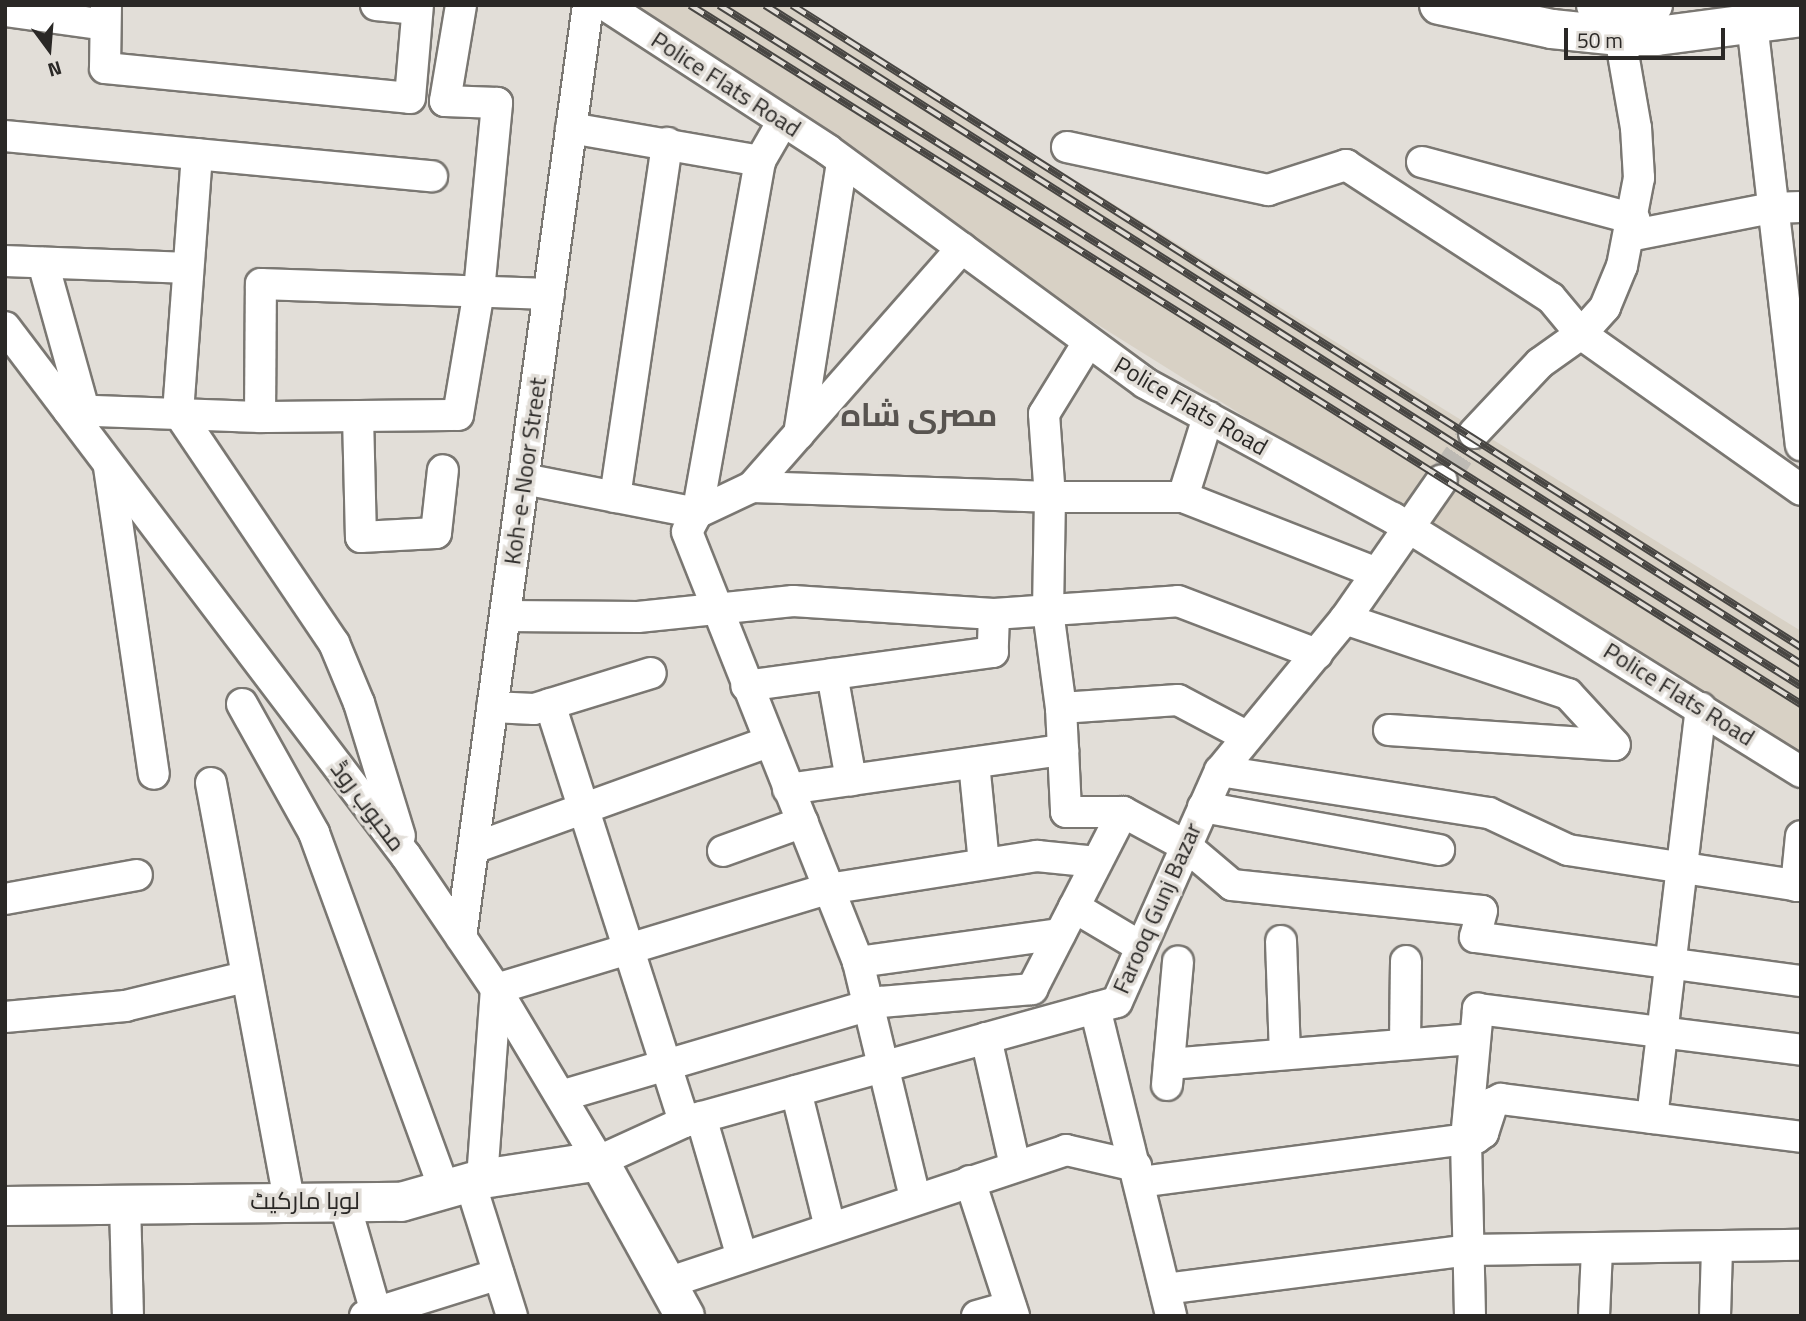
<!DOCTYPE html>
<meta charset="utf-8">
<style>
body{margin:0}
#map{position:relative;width:1806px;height:1321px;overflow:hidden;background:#e2ded8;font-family:"Titillium Web",Cairo,sans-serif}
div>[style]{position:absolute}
.built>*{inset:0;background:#d8d1c5}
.minor-tunnel>*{height:30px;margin-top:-15px;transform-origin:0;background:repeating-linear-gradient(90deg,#bdbab4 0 30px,transparent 0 45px)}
.roads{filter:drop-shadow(2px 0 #7a7772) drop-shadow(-2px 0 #7a7772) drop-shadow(0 2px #7a7772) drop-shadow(0 -2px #7a7772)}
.minor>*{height:30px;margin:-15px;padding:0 15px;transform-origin:15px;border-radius:15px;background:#fff}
.major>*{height:38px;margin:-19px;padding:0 19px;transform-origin:19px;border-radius:19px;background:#fff}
.rail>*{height:8px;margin-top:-4px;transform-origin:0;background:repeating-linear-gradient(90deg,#e2ded8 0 16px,#484643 0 32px);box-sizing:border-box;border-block:2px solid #484643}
span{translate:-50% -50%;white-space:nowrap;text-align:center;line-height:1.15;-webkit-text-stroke:7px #e2ded8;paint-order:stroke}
.street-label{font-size:24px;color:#2a2826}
.district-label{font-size:32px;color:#585450;font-weight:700}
.frame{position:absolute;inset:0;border:7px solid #2a2826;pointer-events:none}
.north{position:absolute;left:14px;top:14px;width:70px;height:70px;-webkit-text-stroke:5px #e2ded8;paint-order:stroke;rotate:164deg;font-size:19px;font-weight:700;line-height:28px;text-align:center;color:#2a2826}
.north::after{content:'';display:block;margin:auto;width:24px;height:32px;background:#2a2826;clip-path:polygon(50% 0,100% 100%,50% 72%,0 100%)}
.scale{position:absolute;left:1564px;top:28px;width:161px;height:32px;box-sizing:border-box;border:4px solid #2a2826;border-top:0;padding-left:9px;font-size:21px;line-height:24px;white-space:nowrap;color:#2a2826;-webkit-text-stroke:5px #e2ded8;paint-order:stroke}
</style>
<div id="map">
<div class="built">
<i style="clip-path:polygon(631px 5px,793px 5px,1801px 631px,1801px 765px,969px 244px)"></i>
</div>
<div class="minor-tunnel">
<i style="left:1442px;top:480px;width:57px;rotate:-55.8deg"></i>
</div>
<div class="roads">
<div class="minor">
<i style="left:106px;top:5px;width:63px;rotate:90.9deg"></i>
<i style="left:105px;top:68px;width:306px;rotate:5.6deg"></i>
<i style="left:410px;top:98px;width:93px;rotate:-85.1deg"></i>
<i style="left:376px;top:5px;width:41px;rotate:5.6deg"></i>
<i style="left:605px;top:5px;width:266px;rotate:33deg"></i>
<i style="left:828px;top:150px;width:393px;rotate:36.3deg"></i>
<i style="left:1145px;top:383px;width:282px;rotate:28.6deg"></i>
<i style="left:1393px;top:518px;width:481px;rotate:31.9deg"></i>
<i style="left:5px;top:11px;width:87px;rotate:7.9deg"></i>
<i style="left:1752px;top:23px;width:425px;rotate:83.4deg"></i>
<i style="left:783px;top:121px;width:46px;rotate:119.9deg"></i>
<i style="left:760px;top:161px;width:358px;rotate:100.1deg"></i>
<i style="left:697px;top:513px;width:21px;rotate:118deg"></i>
<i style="left:687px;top:532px;width:463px;rotate:68.3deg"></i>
<i style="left:858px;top:962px;width:243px;rotate:76.4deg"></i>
<i style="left:571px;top:128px;width:192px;rotate:9.9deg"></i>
<i style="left:5px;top:136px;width:429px;rotate:5.4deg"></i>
<i style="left:1067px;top:147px;width:206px;rotate:12.1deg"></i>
<i style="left:1268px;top:190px;width:82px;rotate:-17.8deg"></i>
<i style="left:1346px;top:165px;width:244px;rotate:33deg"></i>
<i style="left:1551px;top:298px;width:47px;rotate:50.2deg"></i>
<i style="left:1581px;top:334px;width:270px;rotate:35.3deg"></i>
<i style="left:197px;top:154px;width:259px;rotate:94.2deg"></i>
<i style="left:178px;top:412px;width:279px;rotate:56deg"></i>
<i style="left:334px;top:643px;width:65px;rotate:67.4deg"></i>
<i style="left:359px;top:703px;width:139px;rotate:72.9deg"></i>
<i style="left:1422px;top:162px;width:220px;rotate:15deg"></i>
<i style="left:1629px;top:236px;width:146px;rotate:-11.1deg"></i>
<i style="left:1772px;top:208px;width:29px;rotate:-2deg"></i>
<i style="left:5px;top:261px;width:183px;rotate:2.2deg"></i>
<i style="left:43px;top:263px;width:153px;rotate:74.4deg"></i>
<i style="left:5px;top:327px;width:664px;rotate:52.84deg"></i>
<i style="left:406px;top:856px;width:161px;rotate:55.9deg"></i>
<i style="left:496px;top:989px;width:200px;rotate:59.1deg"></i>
<i style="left:599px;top:1161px;width:94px;rotate:-24.6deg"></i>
<i style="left:684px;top:1122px;width:449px;rotate:-15.5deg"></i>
<i style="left:1117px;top:1002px;width:253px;rotate:-66deg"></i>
<i style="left:1220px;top:771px;width:197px;rotate:-50.6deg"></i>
<i style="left:1345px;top:619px;width:169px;rotate:-55.1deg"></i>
<i style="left:1087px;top:344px;width:82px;rotate:121.6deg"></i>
<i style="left:1044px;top:414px;width:83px;rotate:85.9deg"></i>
<i style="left:1050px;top:497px;width:114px;rotate:91deg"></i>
<i style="left:1048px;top:611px;width:98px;rotate:82.4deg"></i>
<i style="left:1061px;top:708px;width:104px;rotate:87.2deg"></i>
<i style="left:1066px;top:812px;width:57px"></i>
<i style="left:1123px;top:812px;width:72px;rotate:28.4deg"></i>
<i style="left:1186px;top:846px;width:60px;rotate:40.3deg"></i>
<i style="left:1232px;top:885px;width:251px;rotate:5.9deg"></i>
<i style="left:1482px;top:911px;width:27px;rotate:105deg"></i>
<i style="left:1475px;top:937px;width:329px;rotate:7.7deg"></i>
<i style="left:68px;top:410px;width:192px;rotate:2.1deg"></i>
<i style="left:260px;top:417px;width:198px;rotate:-0.6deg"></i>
<i style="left:458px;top:415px;width:126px;rotate:-80.4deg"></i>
<i style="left:479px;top:291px;width:189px;rotate:-84.5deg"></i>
<i style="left:497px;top:103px;width:52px;rotate:-177.8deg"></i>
<i style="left:445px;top:101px;width:97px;rotate:-80.5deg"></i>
<i style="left:358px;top:416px;width:121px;rotate:88.6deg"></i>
<i style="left:361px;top:537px;width:75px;rotate:-3.1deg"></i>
<i style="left:436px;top:533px;width:63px;rotate:-83.7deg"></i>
<i style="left:260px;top:417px;width:133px;rotate:-89.6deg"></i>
<i style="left:261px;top:284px;width:288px;rotate:2deg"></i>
<i style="left:1474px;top:433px;width:96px;rotate:-46.7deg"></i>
<i style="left:1540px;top:363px;width:50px;rotate:-35.3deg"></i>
<i style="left:1581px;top:334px;width:36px;rotate:-48deg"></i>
<i style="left:1605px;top:307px;width:44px;rotate:-67.5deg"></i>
<i style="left:1622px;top:266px;width:90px;rotate:-79.1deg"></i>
<i style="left:1639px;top:178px;width:50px;rotate:-93.4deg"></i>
<i style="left:1636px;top:128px;width:93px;rotate:-99.9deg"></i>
<i style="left:799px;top:434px;width:275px;rotate:-81deg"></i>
<i style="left:109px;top:467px;width:310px;rotate:81.7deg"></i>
<i style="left:524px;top:479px;width:176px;rotate:11.1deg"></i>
<i style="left:697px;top:513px;width:61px;rotate:-25.3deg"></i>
<i style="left:752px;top:487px;width:298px;rotate:1.9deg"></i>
<i style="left:1050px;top:497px;width:133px"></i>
<i style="left:1183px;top:497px;width:208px;rotate:21.4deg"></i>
<i style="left:752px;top:487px;width:318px;rotate:-48.7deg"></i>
<i style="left:615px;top:497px;width:358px;rotate:-81.6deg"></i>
<i style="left:1183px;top:497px;width:84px;rotate:-72.6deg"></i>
<i style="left:994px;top:614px;width:184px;rotate:-4deg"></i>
<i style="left:1178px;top:601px;width:149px;rotate:20.9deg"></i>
<i style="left:505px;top:616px;width:133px;rotate:0.4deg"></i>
<i style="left:638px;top:617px;width:156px;rotate:-5.9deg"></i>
<i style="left:793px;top:601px;width:201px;rotate:3.7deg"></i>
<i style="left:994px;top:614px;width:38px;rotate:92deg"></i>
<i style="left:993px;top:652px;width:249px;rotate:172.2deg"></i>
<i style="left:1345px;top:619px;width:235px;rotate:18.6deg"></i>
<i style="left:1568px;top:694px;width:69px;rotate:47.3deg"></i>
<i style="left:832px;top:674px;width:108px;rotate:79.8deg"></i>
<i style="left:242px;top:704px;width:148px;rotate:60.8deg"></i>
<i style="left:314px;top:833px;width:378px;rotate:69.9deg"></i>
<i style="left:550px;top:704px;width:439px;rotate:72.2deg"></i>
<i style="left:492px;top:707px;width:42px;rotate:2.7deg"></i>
<i style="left:534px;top:709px;width:122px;rotate:-17.1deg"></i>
<i style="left:1061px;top:708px;width:117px;rotate:-3.9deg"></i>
<i style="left:1178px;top:700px;width:77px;rotate:27.9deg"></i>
<i style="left:1389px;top:730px;width:226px;rotate:3.8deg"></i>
<i style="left:974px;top:763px;width:101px;rotate:84.3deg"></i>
<i style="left:1220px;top:771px;width:272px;rotate:8.9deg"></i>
<i style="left:1489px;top:813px;width:87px;rotate:25.1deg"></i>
<i style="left:1568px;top:850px;width:236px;rotate:8.8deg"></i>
<i style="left:211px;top:783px;width:425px;rotate:79.4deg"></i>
<i style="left:788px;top:789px;width:278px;rotate:-8.1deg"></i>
<i style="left:1203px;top:807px;width:240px;rotate:10.3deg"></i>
<i style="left:474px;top:848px;width:313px;rotate:-19.8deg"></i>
<i style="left:723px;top:851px;width:85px;rotate:-19.9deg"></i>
<i style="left:1796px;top:886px;width:50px;rotate:-84.3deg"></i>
<i style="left:5px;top:899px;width:134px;rotate:-10.3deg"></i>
<i style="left:1074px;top:907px;width:78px;rotate:30.8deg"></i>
<i style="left:461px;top:937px;width:941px;rotate:-82.24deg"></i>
<i style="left:1281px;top:941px;width:113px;rotate:88deg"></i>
<i style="left:858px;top:962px;width:204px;rotate:-7.9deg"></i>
<i style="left:1095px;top:1008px;width:317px;rotate:76.1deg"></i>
<i style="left:5px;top:1017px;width:121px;rotate:-5.2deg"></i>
<i style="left:125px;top:1006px;width:123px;rotate:-13.6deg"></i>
<i style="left:986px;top:1038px;width:131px;rotate:77.2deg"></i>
<i style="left:1405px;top:1044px;width:83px;rotate:-89.3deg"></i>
<i style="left:1169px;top:1064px;width:304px;rotate:-4.7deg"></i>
<i style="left:1167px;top:1085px;width:124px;rotate:-84.9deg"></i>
<i style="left:796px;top:1091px;width:140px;rotate:76deg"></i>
<i style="left:561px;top:1096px;width:334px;rotate:-16.4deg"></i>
<i style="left:881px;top:1002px;width:152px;rotate:-4.9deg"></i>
<i style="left:1032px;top:989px;width:199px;rotate:-62.8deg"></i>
<i style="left:701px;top:1117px;width:146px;rotate:73.7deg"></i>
<i style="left:1652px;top:1118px;width:413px;rotate:-83.2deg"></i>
<i style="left:482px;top:1179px;width:191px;rotate:-85.8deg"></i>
<i style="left:496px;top:989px;width:347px;rotate:-16.8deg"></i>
<i style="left:828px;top:889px;width:212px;rotate:-9deg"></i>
<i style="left:1037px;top:856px;width:60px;rotate:5.7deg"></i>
<i style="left:970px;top:1181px;width:142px;rotate:71.9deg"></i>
<i style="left:470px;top:1182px;width:140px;rotate:72.6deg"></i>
<i style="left:1140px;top:1182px;width:339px;rotate:-7.5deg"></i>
<i style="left:1476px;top:1138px;width:9px;rotate:-36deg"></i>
<i style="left:1483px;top:1133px;width:32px;rotate:-72deg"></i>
<i style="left:1493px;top:1103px;width:9px;rotate:-27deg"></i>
<i style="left:1501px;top:1099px;width:302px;rotate:7.2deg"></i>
<i style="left:344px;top:1201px;width:120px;rotate:74deg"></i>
<i style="left:125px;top:1203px;width:113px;rotate:88.5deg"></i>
<i style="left:667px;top:1283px;width:421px;rotate:-18.4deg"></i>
<i style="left:1066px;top:1150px;width:72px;rotate:12.9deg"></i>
<i style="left:1165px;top:1289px;width:305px;rotate:-7.3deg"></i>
<i style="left:1468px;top:1250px;width:333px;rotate:-0.9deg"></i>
<i style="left:365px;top:1316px;width:140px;rotate:-17.4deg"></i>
<i style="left:977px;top:1316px;width:35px;rotate:-16deg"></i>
<i style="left:1470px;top:1316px;width:177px;rotate:-91.3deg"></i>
<i style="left:1466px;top:1139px;width:131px;rotate:-84.7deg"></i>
<i style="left:1478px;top:1009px;width:326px;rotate:7.2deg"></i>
<i style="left:1594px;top:1316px;width:67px;rotate:-87.4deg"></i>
<i style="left:1715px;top:1316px;width:68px;rotate:-88.3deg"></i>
</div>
<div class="major">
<i style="left:1439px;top:5px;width:116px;rotate:12deg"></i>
<i style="left:1552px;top:29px;width:68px;rotate:5.9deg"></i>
<i style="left:1620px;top:36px;width:37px"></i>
<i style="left:1657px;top:36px;width:145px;rotate:-7.5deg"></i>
<i style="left:1596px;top:5px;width:57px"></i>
<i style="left:5px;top:1206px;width:396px;rotate:-0.6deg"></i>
<i style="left:401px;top:1202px;width:84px;rotate:-15.9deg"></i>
<i style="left:482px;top:1179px;width:118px;rotate:-8.7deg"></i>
<i style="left:599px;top:1161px;width:177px;rotate:61deg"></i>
</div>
</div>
<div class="rail">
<i style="left:690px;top:5px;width:1313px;rotate:32.18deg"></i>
<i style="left:719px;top:5px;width:1278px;rotate:32.19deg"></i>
<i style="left:765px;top:5px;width:1228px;rotate:32.46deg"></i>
<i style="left:792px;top:5px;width:1196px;rotate:32.47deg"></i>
</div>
<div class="street-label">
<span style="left:726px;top:84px;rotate:33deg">Police Flats Road</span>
<span style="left:1191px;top:406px;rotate:30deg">Police Flats Road</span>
<span style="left:525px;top:471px;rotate:-82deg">Koh-e-Noor Street</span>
<span style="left:1679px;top:694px;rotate:32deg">Police Flats Road</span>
<span style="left:368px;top:806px;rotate:53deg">محبوب روڈ</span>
<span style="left:1157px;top:908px;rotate:-66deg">Farooq Gunj Bazar</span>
<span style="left:305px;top:1201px">لوہا مارکیٹ</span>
</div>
<div class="district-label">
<span style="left:919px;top:414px">مصری شاہ</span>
</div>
<div class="frame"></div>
<div class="north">N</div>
<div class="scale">50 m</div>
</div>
